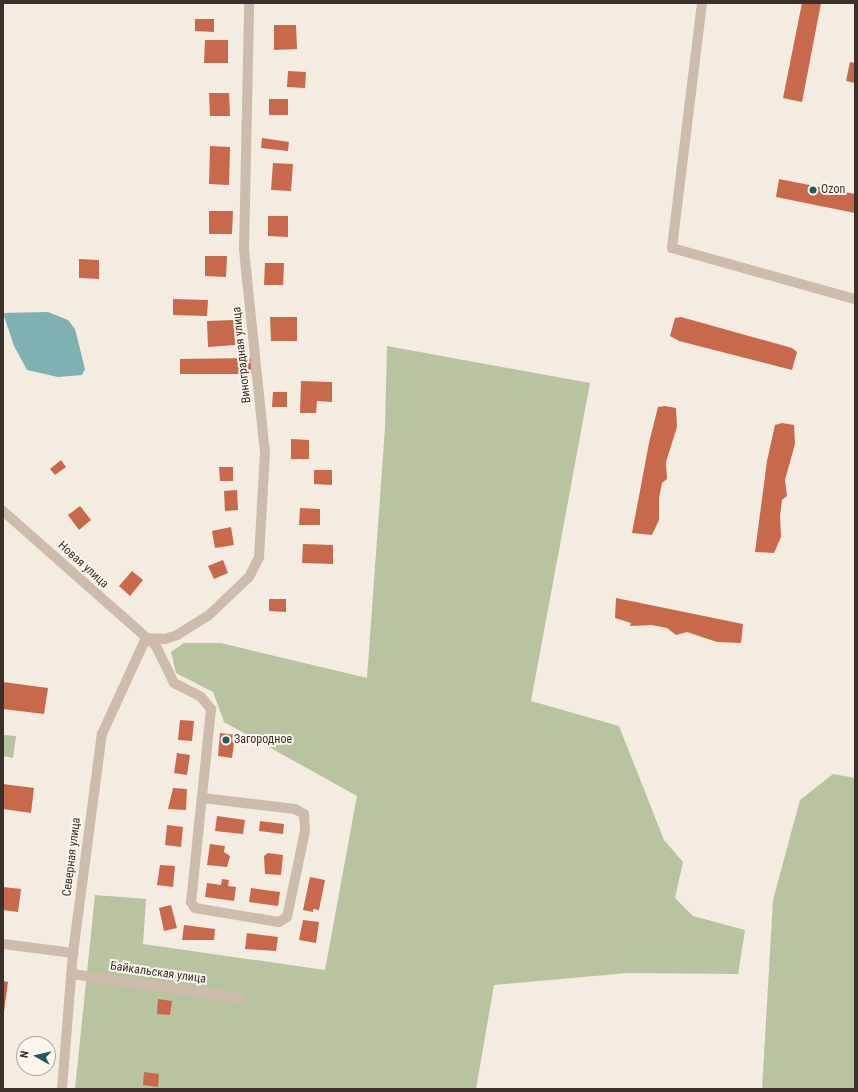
<!DOCTYPE html>
<meta charset="utf-8">
<style>
body{margin:0}
#map{position:relative;width:858px;height:1092px;overflow:hidden;background:#f4ebe1;font-family:"Roboto Condensed",sans-serif}
div>[style]{position:absolute}
.green>*{inset:0;background:#b8c4a0}
.water>*{inset:0;background:#7fb0b2}
.building>*{inset:0;background:#c8694b}
.minor>*{height:10px;margin:-5px;padding:0 5px;transform-origin:5px;border-radius:5px;background:#cdbbac}
.dots>*{width:11px;height:11px;translate:-50% -50%;box-sizing:border-box;border:2px solid #fbf5ee;border-radius:50%}
span{translate:-50% -50%;white-space:nowrap;text-align:center;line-height:1.15;-webkit-text-stroke:4px #fbf5ee;paint-order:stroke}
.poi-label{font-size:12px;color:#3b302b}
.left{translate:0 -50%;text-align:left}
.street-label{font-size:12px;color:#3b302b}
.frame{position:absolute;inset:0;border:4px solid #3b302b;pointer-events:none}
.north{position:absolute;left:16px;top:1036px;width:40px;height:40px;box-sizing:border-box;background:#fbf5ee;border:1px solid #aea6a0;border-radius:50%;rotate:278deg;font-size:11px;font-weight:700;line-height:16px;text-align:center;color:#3b302b}
.north::after{content:'';display:block;margin:auto;width:14px;height:18px;background:#1f5a5e;clip-path:polygon(50% 0,100% 100%,50% 72%,0 100%)}
</style>
<div id="map">
<div class="green">
<i style="clip-path:polygon(387px 346px,590px 383px,531px 701px,619px 726px,664px 840px,683px 862px,675px 898px,693px 916px,745px 930px,738px 974px,628px 973px,494px 985px,476px 1089px,75px 1089px,95px 895px,146px 899px,143px 944px,325px 970px,357px 796px,224px 722px,213px 692px,176px 673px,171px 652px,184px 643px,221px 643px,367px 678px,385px 428px)"></i>
<i style="clip-path:polygon(3px 735px,16px 736px,13px 758px,3px 756px)"></i>
<i style="clip-path:polygon(833px 774px,855px 778px,855px 1089px,762px 1089px,773px 900px,800px 800px)"></i>
</div>
<div class="water">
<i style="clip-path:polygon(48px 312px,68px 320px,75px 329px,85px 369px,82px 375px,58px 377px,27px 370px,14px 346px,3px 313px)"></i>
</div>
<div class="building">
<i style="clip-path:polygon(802px 3px,821px 3px,802px 102px,783px 98px)"></i>
<i style="clip-path:polygon(195px 19px,214px 19px,214px 32px,195px 31px)"></i>
<i style="clip-path:polygon(274px 25px,296px 25px,297px 49px,274px 50px)"></i>
<i style="clip-path:polygon(205px 40px,228px 40px,228px 63px,204px 63px)"></i>
<i style="clip-path:polygon(850px 62px,855px 63px,855px 83px,846px 81px)"></i>
<i style="clip-path:polygon(288px 71px,306px 72px,305px 88px,287px 87px)"></i>
<i style="clip-path:polygon(209px 93px,229px 93px,230px 116px,210px 116px)"></i>
<i style="clip-path:polygon(269px 99px,288px 99px,288px 115px,269px 115px)"></i>
<i style="clip-path:polygon(262px 138px,289px 142px,288px 151px,261px 148px)"></i>
<i style="clip-path:polygon(210px 146px,230px 147px,229px 185px,209px 184px)"></i>
<i style="clip-path:polygon(273px 163px,293px 164px,291px 191px,271px 190px)"></i>
<i style="clip-path:polygon(779px 179px,855px 194px,855px 213px,776px 197px)"></i>
<i style="clip-path:polygon(209px 211px,233px 211px,232px 234px,209px 234px)"></i>
<i style="clip-path:polygon(268px 216px,288px 216px,288px 237px,268px 236px)"></i>
<i style="clip-path:polygon(205px 256px,227px 256px,226px 277px,205px 276px)"></i>
<i style="clip-path:polygon(79px 259px,99px 260px,99px 279px,79px 278px)"></i>
<i style="clip-path:polygon(265px 263px,284px 263px,283px 285px,264px 285px)"></i>
<i style="clip-path:polygon(173px 299px,208px 300px,207px 316px,173px 315px)"></i>
<i style="clip-path:polygon(270px 317px,297px 317px,297px 341px,271px 341px)"></i>
<i style="clip-path:polygon(681px 317px,792px 348px,797px 352px,792px 370px,679px 341px,670px 336px,675px 318px)"></i>
<i style="clip-path:polygon(234px 320px,235px 345px,208px 347px,207px 321px)"></i>
<i style="clip-path:polygon(252px 358px,252px 374px,180px 374px,180px 359px)"></i>
<i style="clip-path:polygon(301px 381px,332px 382px,332px 402px,317px 401px,316px 413px,300px 413px)"></i>
<i style="clip-path:polygon(273px 392px,287px 392px,287px 407px,272px 407px)"></i>
<i style="clip-path:polygon(665px 406px,676px 408px,677px 427px,666px 462px,667px 479px,662px 483px,659px 498px,659px 520px,652px 535px,632px 533px,649px 443px,658px 407px)"></i>
<i style="clip-path:polygon(782px 423px,794px 425px,795px 444px,785px 480px,787px 496px,782px 500px,780px 516px,781px 537px,774px 553px,755px 552px,767px 461px,775px 425px)"></i>
<i style="clip-path:polygon(291px 439px,309px 440px,309px 459px,291px 459px)"></i>
<i style="clip-path:polygon(61px 460px,66px 467px,55px 475px,50px 469px)"></i>
<i style="clip-path:polygon(219px 467px,233px 467px,233px 481px,220px 481px)"></i>
<i style="clip-path:polygon(314px 470px,332px 470px,332px 485px,314px 484px)"></i>
<i style="clip-path:polygon(237px 490px,238px 510px,225px 511px,224px 491px)"></i>
<i style="clip-path:polygon(80px 506px,91px 520px,79px 530px,68px 515px)"></i>
<i style="clip-path:polygon(300px 508px,320px 509px,320px 525px,299px 525px)"></i>
<i style="clip-path:polygon(231px 527px,234px 545px,215px 548px,212px 531px)"></i>
<i style="clip-path:polygon(303px 544px,333px 545px,333px 564px,302px 563px)"></i>
<i style="clip-path:polygon(223px 560px,228px 573px,214px 579px,208px 566px)"></i>
<i style="clip-path:polygon(132px 571px,143px 580px,130px 596px,119px 586px)"></i>
<i style="clip-path:polygon(616px 598px,743px 624px,741px 643px,717px 642px,687px 632px,676px 635px,667px 628px,652px 625px,630px 626px,631px 623px,615px 618px)"></i>
<i style="clip-path:polygon(269px 599px,286px 599px,286px 612px,269px 611px)"></i>
<i style="clip-path:polygon(3px 682px,48px 688px,44px 714px,3px 709px)"></i>
<i style="clip-path:polygon(180px 720px,194px 721px,192px 741px,178px 740px)"></i>
<i style="clip-path:polygon(220px 733px,235px 735px,232px 758px,218px 756px)"></i>
<i style="clip-path:polygon(177px 753px,190px 755px,187px 775px,174px 773px)"></i>
<i style="clip-path:polygon(3px 784px,34px 788px,31px 813px,3px 809px)"></i>
<i style="clip-path:polygon(173px 788px,187px 789px,186px 810px,168px 809px)"></i>
<i style="clip-path:polygon(217px 816px,245px 820px,243px 834px,215px 831px)"></i>
<i style="clip-path:polygon(260px 821px,284px 824px,283px 834px,259px 831px)"></i>
<i style="clip-path:polygon(167px 825px,183px 827px,181px 847px,165px 845px)"></i>
<i style="clip-path:polygon(210px 844px,225px 846px,224px 852px,230px 856px,227px 867px,207px 865px)"></i>
<i style="clip-path:polygon(268px 853px,283px 855px,281px 875px,265px 874px,264px 856px)"></i>
<i style="clip-path:polygon(160px 865px,175px 866px,173px 887px,157px 885px)"></i>
<i style="clip-path:polygon(310px 877px,325px 880px,319px 910px,313px 909px,313px 912px,303px 910px)"></i>
<i style="clip-path:polygon(222px 879px,229px 880px,228px 886px,236px 887px,234px 901px,205px 897px,207px 883px,221px 885px)"></i>
<i style="clip-path:polygon(3px 887px,21px 889px,18px 912px,3px 910px)"></i>
<i style="clip-path:polygon(251px 888px,280px 892px,278px 906px,249px 902px)"></i>
<i style="clip-path:polygon(171px 905px,177px 928px,164px 931px,159px 908px)"></i>
<i style="clip-path:polygon(303px 920px,319px 922px,316px 943px,299px 940px)"></i>
<i style="clip-path:polygon(184px 925px,215px 929px,214px 940px,182px 940px)"></i>
<i style="clip-path:polygon(247px 933px,278px 937px,276px 951px,245px 949px)"></i>
<i style="clip-path:polygon(3px 981px,8px 982px,4px 1012px,3px 1012px)"></i>
<i style="clip-path:polygon(158px 999px,172px 1001px,170px 1015px,157px 1014px)"></i>
<i style="clip-path:polygon(144px 1072px,159px 1074px,158px 1087px,143px 1085px)"></i>
</div>
<div class="minor">
<i style="left:702px;top:3px;width:247px;rotate:97deg"></i>
<i style="left:672px;top:248px;width:190px;rotate:15.6deg"></i>
<i style="left:3px;top:511px;width:204px;rotate:41.4deg"></i>
<i style="left:156px;top:646px;width:41px;rotate:64.1deg"></i>
<i style="left:174px;top:683px;width:30px;rotate:27deg"></i>
<i style="left:201px;top:697px;width:16px;rotate:50deg"></i>
<i style="left:211px;top:709px;width:194px;rotate:95.9deg"></i>
<i style="left:191px;top:902px;width:7px;rotate:56deg"></i>
<i style="left:195px;top:908px;width:85px;rotate:9.5deg"></i>
<i style="left:279px;top:922px;width:9px;rotate:-32deg"></i>
<i style="left:287px;top:917px;width:88px;rotate:-78.2deg"></i>
<i style="left:305px;top:831px;width:17px;rotate:-93deg"></i>
<i style="left:304px;top:814px;width:10px;rotate:-151deg"></i>
<i style="left:295px;top:809px;width:93px;rotate:-173.2deg"></i>
<i style="left:146px;top:638px;width:19px;rotate:3deg"></i>
<i style="left:165px;top:639px;width:13px;rotate:-18deg"></i>
<i style="left:177px;top:635px;width:36px;rotate:-32deg"></i>
<i style="left:208px;top:616px;width:57px;rotate:-43.6deg"></i>
<i style="left:249px;top:577px;width:22px;rotate:-63deg"></i>
<i style="left:259px;top:557px;width:104px;rotate:-86.7deg"></i>
<i style="left:265px;top:453px;width:204px;rotate:-95.9deg"></i>
<i style="left:244px;top:250px;width:247px;rotate:-88.8deg"></i>
<i style="left:3px;top:944px;width:71px;rotate:7.3deg"></i>
<i style="left:72px;top:974px;width:170px;rotate:8.1deg"></i>
<i style="left:62px;top:1089px;width:136px;rotate:-85.4deg"></i>
<i style="left:73px;top:953px;width:221px;rotate:-82.5deg"></i>
<i style="left:102px;top:734px;width:106px;rotate:-65.4deg"></i>
</div>
<div class="dots">
<i style="left:813px;top:190px;background:#1f5a5e"></i>
<i style="left:226px;top:740px;background:#1f5a5e"></i>
</div>
<div class="poi-label">
<span class="left" style="left:821px;top:190px">Ozon</span>
<span class="left" style="left:234px;top:740px">Загородное</span>
</div>
<div class="street-label">
<span style="left:242px;top:355px;rotate:-96deg">Виноградная улица</span>
<span style="left:83px;top:565px;rotate:42deg">Новая улица</span>
<span style="left:72px;top:857px;rotate:-83deg">Северная улица</span>
<span style="left:158px;top:973px;rotate:8deg">Байкальская улица</span>
</div>
<div class="frame"></div>
<div class="north">N</div>
</div>
